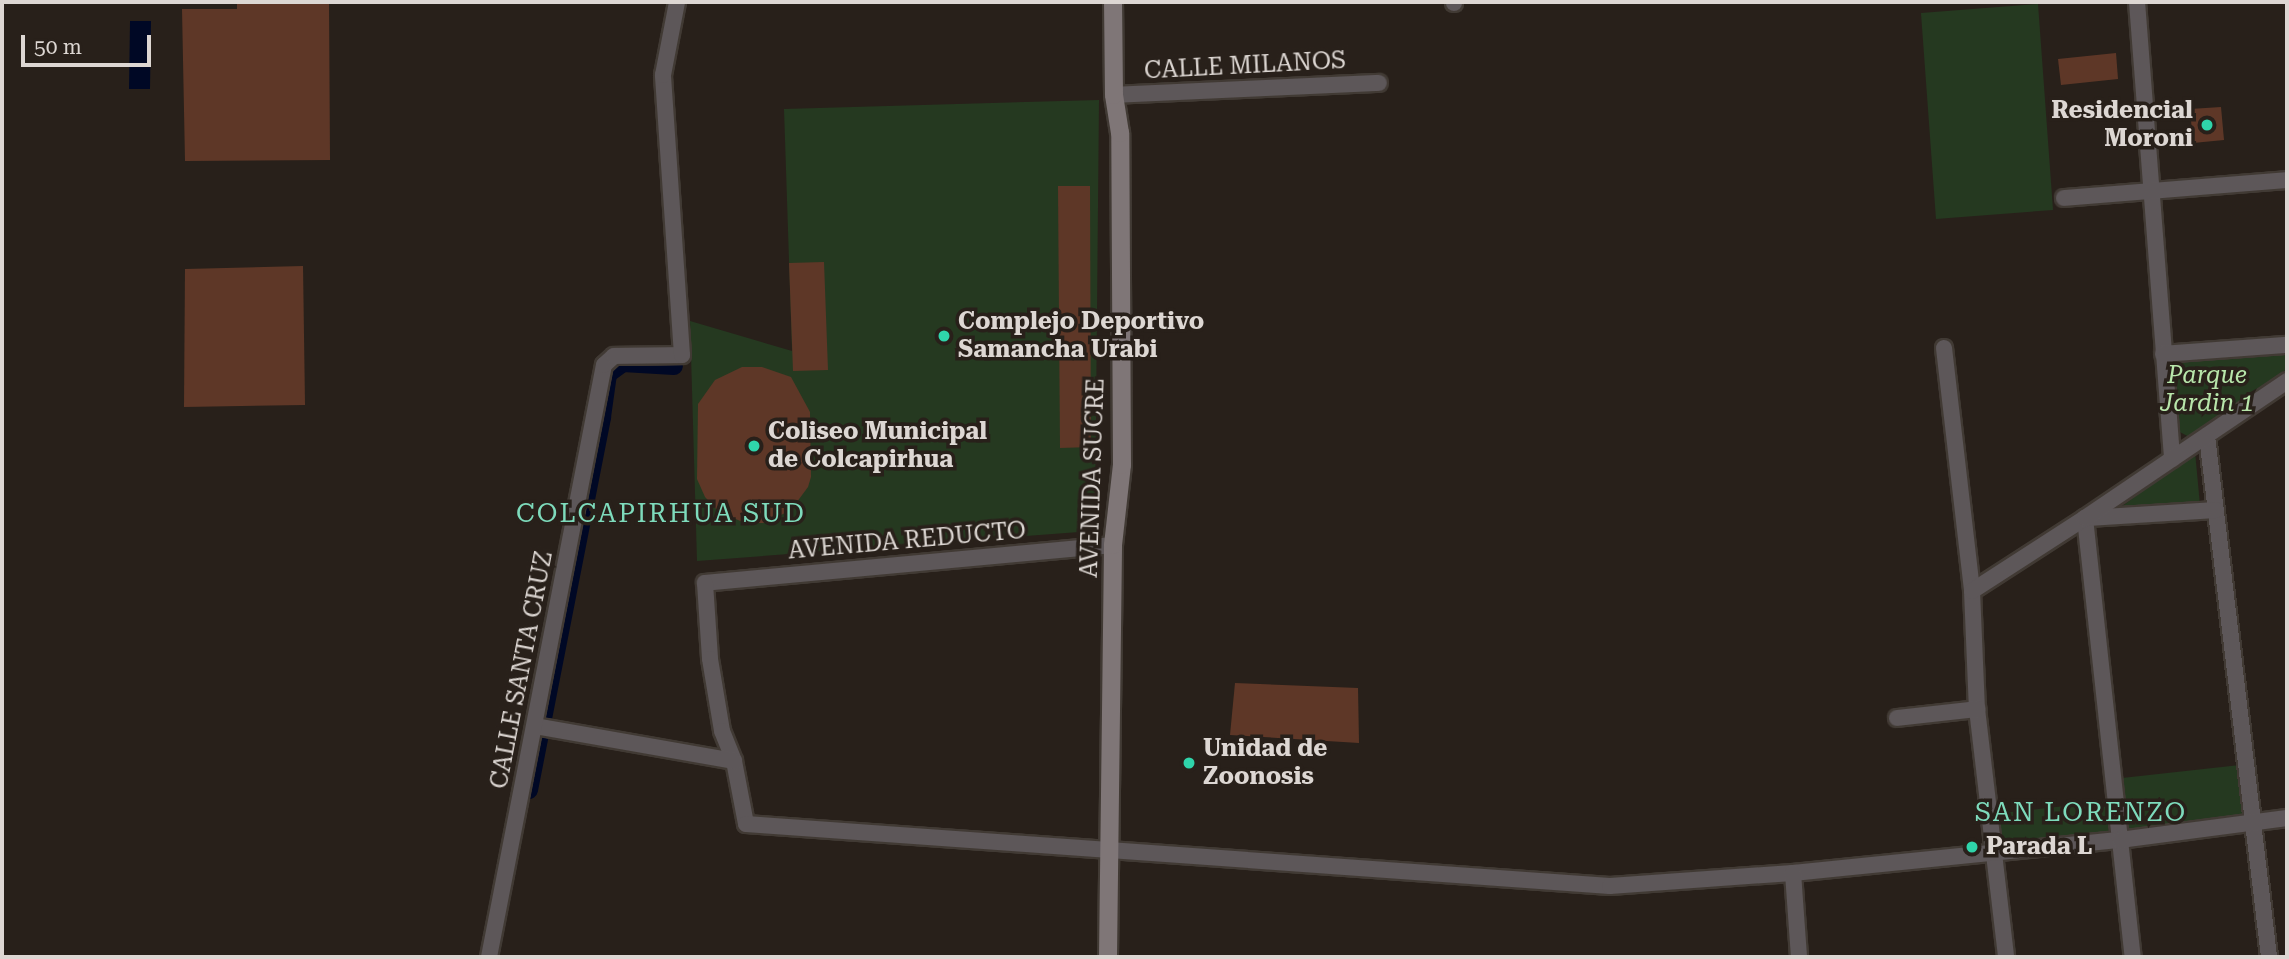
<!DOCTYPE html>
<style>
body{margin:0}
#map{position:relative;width:2289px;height:959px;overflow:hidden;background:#28201a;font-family:"Roboto Serif",serif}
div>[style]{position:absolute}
.green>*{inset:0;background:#253920}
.water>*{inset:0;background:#000825}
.canal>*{height:18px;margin:-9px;padding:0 9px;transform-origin:9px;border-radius:9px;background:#000825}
.building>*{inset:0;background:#5e3727}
.roads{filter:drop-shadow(2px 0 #413a34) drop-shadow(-2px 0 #413a34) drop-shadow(0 2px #413a34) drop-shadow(0 -2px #413a34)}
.street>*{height:16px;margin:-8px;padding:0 8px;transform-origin:8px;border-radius:8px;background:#5d5759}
.secondary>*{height:18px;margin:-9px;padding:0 9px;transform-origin:9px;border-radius:9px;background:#7f7677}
.dots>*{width:19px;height:19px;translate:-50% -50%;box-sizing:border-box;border:4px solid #28201a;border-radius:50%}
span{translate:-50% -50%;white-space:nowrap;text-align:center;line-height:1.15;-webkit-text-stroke:7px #28201a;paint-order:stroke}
.street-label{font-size:24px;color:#ddd7d3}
.poi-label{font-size:24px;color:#ddd7d3;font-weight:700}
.right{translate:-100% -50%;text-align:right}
.left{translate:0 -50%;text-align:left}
.park-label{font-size:24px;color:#b8e6ab;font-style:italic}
.neighbourhood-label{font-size:26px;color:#7edbbc;letter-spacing:2px}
.frame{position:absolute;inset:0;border:4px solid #ddd7d3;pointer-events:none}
.scale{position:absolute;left:21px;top:35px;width:130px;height:32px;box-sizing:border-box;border:4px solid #ddd7d3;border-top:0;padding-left:9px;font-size:21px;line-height:24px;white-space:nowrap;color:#ddd7d3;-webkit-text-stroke:5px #28201a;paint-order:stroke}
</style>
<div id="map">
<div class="green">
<i style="clip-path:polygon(2038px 4px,2053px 210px,1936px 219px,1921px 13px)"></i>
<i style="clip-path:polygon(1099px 100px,1095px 524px,1079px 532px,697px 561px,690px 321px,792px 351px,784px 109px)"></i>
<i style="clip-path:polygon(2287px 352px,2287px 369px,2191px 438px,2178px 431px,2173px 372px,2182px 362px)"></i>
<i style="clip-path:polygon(2195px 452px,2200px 505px,2119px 516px,2121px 507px)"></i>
<i style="clip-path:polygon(2240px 765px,2246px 819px,2128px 832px,2122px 778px)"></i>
<i style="clip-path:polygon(2109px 801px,2112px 832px,1996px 845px,1993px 814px)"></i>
</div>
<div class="water">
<i style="clip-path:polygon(130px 21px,151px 21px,150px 89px,129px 89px)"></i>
</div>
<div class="canal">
<i style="left:529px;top:790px;width:380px;rotate:-78.9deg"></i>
<i style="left:602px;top:417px;width:43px;rotate:-82.1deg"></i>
<i style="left:608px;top:374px;width:19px;rotate:-36deg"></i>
<i style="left:623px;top:363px;width:51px;rotate:3.4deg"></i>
</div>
<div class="building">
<i style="clip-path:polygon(237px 2px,329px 2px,330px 160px,185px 161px,182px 9px,237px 9px)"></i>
<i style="clip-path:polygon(2116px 53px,2118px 79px,2061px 85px,2058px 59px)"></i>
<i style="clip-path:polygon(2221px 107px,2224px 140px,2193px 143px,2190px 109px)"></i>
<i style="clip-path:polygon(1058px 186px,1090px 186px,1091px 447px,1060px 448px)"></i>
<i style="clip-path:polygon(824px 262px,828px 370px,793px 371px,789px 263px)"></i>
<i style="clip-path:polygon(303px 266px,305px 405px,184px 407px,185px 269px)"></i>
<i style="clip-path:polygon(742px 367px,762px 367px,791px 377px,810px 412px,811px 477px,808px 487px,791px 510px,765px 523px,745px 523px,719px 512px,705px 497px,697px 479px,698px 404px,715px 380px)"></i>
<i style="clip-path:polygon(1235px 683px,1358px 688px,1359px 743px,1230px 735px)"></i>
</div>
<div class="roads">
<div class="street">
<i style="left:1454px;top:2px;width:1px;rotate:90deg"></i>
<i style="left:2137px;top:2px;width:458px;rotate:85.6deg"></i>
<i style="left:1114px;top:95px;width:265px;rotate:-2.6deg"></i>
<i style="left:2064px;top:198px;width:224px;rotate:-4.6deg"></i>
<i style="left:1944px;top:348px;width:245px;rotate:83.4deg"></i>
<i style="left:1972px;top:591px;width:118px;rotate:87.6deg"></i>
<i style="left:1977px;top:709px;width:250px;rotate:83.3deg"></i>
<i style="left:2163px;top:354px;width:124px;rotate:-4.2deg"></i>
<i style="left:2207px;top:436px;width:525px;rotate:83.21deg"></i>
<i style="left:2085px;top:518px;width:442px;rotate:83.8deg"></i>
<i style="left:2088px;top:518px;width:128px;rotate:-3.6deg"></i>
<i style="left:1113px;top:545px;width:410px;rotate:174.7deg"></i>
<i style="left:705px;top:583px;width:76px;rotate:86.2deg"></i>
<i style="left:710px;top:659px;width:73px;rotate:80.5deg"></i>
<i style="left:722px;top:731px;width:32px;rotate:68deg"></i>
<i style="left:734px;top:761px;width:64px;rotate:79.2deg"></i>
<i style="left:746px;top:824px;width:866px;rotate:4.1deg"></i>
<i style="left:1610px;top:886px;width:183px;rotate:-4.1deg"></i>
<i style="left:1793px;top:873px;width:329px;rotate:-5.8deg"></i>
<i style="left:2120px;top:840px;width:168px;rotate:-7.5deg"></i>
<i style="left:1972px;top:591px;width:135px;rotate:-32.9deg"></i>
<i style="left:2085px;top:518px;width:244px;rotate:-34.1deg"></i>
<i style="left:1897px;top:718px;width:81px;rotate:-6.4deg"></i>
<i style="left:535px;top:726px;width:202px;rotate:10deg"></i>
<i style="left:1793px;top:873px;width:84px;rotate:85.9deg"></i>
<i style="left:489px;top:957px;width:603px;rotate:-79.01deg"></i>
<i style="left:604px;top:365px;width:13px;rotate:-42deg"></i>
<i style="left:614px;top:356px;width:68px;rotate:-0.8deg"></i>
<i style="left:682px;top:355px;width:281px;rotate:-93.9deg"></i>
<i style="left:663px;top:75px;width:74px;rotate:-79.1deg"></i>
</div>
<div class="secondary">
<i style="left:1108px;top:957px;width:412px;rotate:-89.3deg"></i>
<i style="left:1113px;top:545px;width:81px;rotate:-83.6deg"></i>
<i style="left:1122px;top:465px;width:332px;rotate:-90.3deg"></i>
<i style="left:1120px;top:133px;width:38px;rotate:-99deg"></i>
<i style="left:1114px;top:95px;width:93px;rotate:-90.6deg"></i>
</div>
</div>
<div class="dots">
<i style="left:2207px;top:125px;background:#2fd4aa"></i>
<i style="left:944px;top:336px;background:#2fd4aa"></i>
<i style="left:754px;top:446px;background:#2fd4aa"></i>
<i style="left:1189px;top:763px;background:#2fd4aa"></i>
<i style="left:1972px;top:847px;background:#2fd4aa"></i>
</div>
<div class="street-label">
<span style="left:1245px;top:66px;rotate:-3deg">CALLE MILANOS</span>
<span style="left:1093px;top:478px;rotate:-88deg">AVENIDA SUCRE</span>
<span style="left:907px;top:541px;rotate:-5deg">AVENIDA REDUCTO</span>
<span style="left:522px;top:670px;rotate:-79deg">CALLE SANTA CRUZ</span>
</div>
<div class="poi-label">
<span class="right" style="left:2193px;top:125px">Residencial<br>Moroni</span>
<span class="left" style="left:958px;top:336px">Complejo Deportivo<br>Samancha Urabi</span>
<span class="left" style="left:768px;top:446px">Coliseo Municipal<br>de Colcapirhua</span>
<span class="left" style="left:1203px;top:763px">Unidad de<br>Zoonosis</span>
<span class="left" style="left:1986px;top:847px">Parada L</span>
</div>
<div class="park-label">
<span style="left:2207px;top:390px">Parque<br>Jardin 1</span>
</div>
<div class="neighbourhood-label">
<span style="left:661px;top:514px">COLCAPIRHUA SUD</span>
<span style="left:2081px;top:813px">SAN LORENZO</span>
</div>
<div class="frame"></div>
<div class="scale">50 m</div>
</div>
